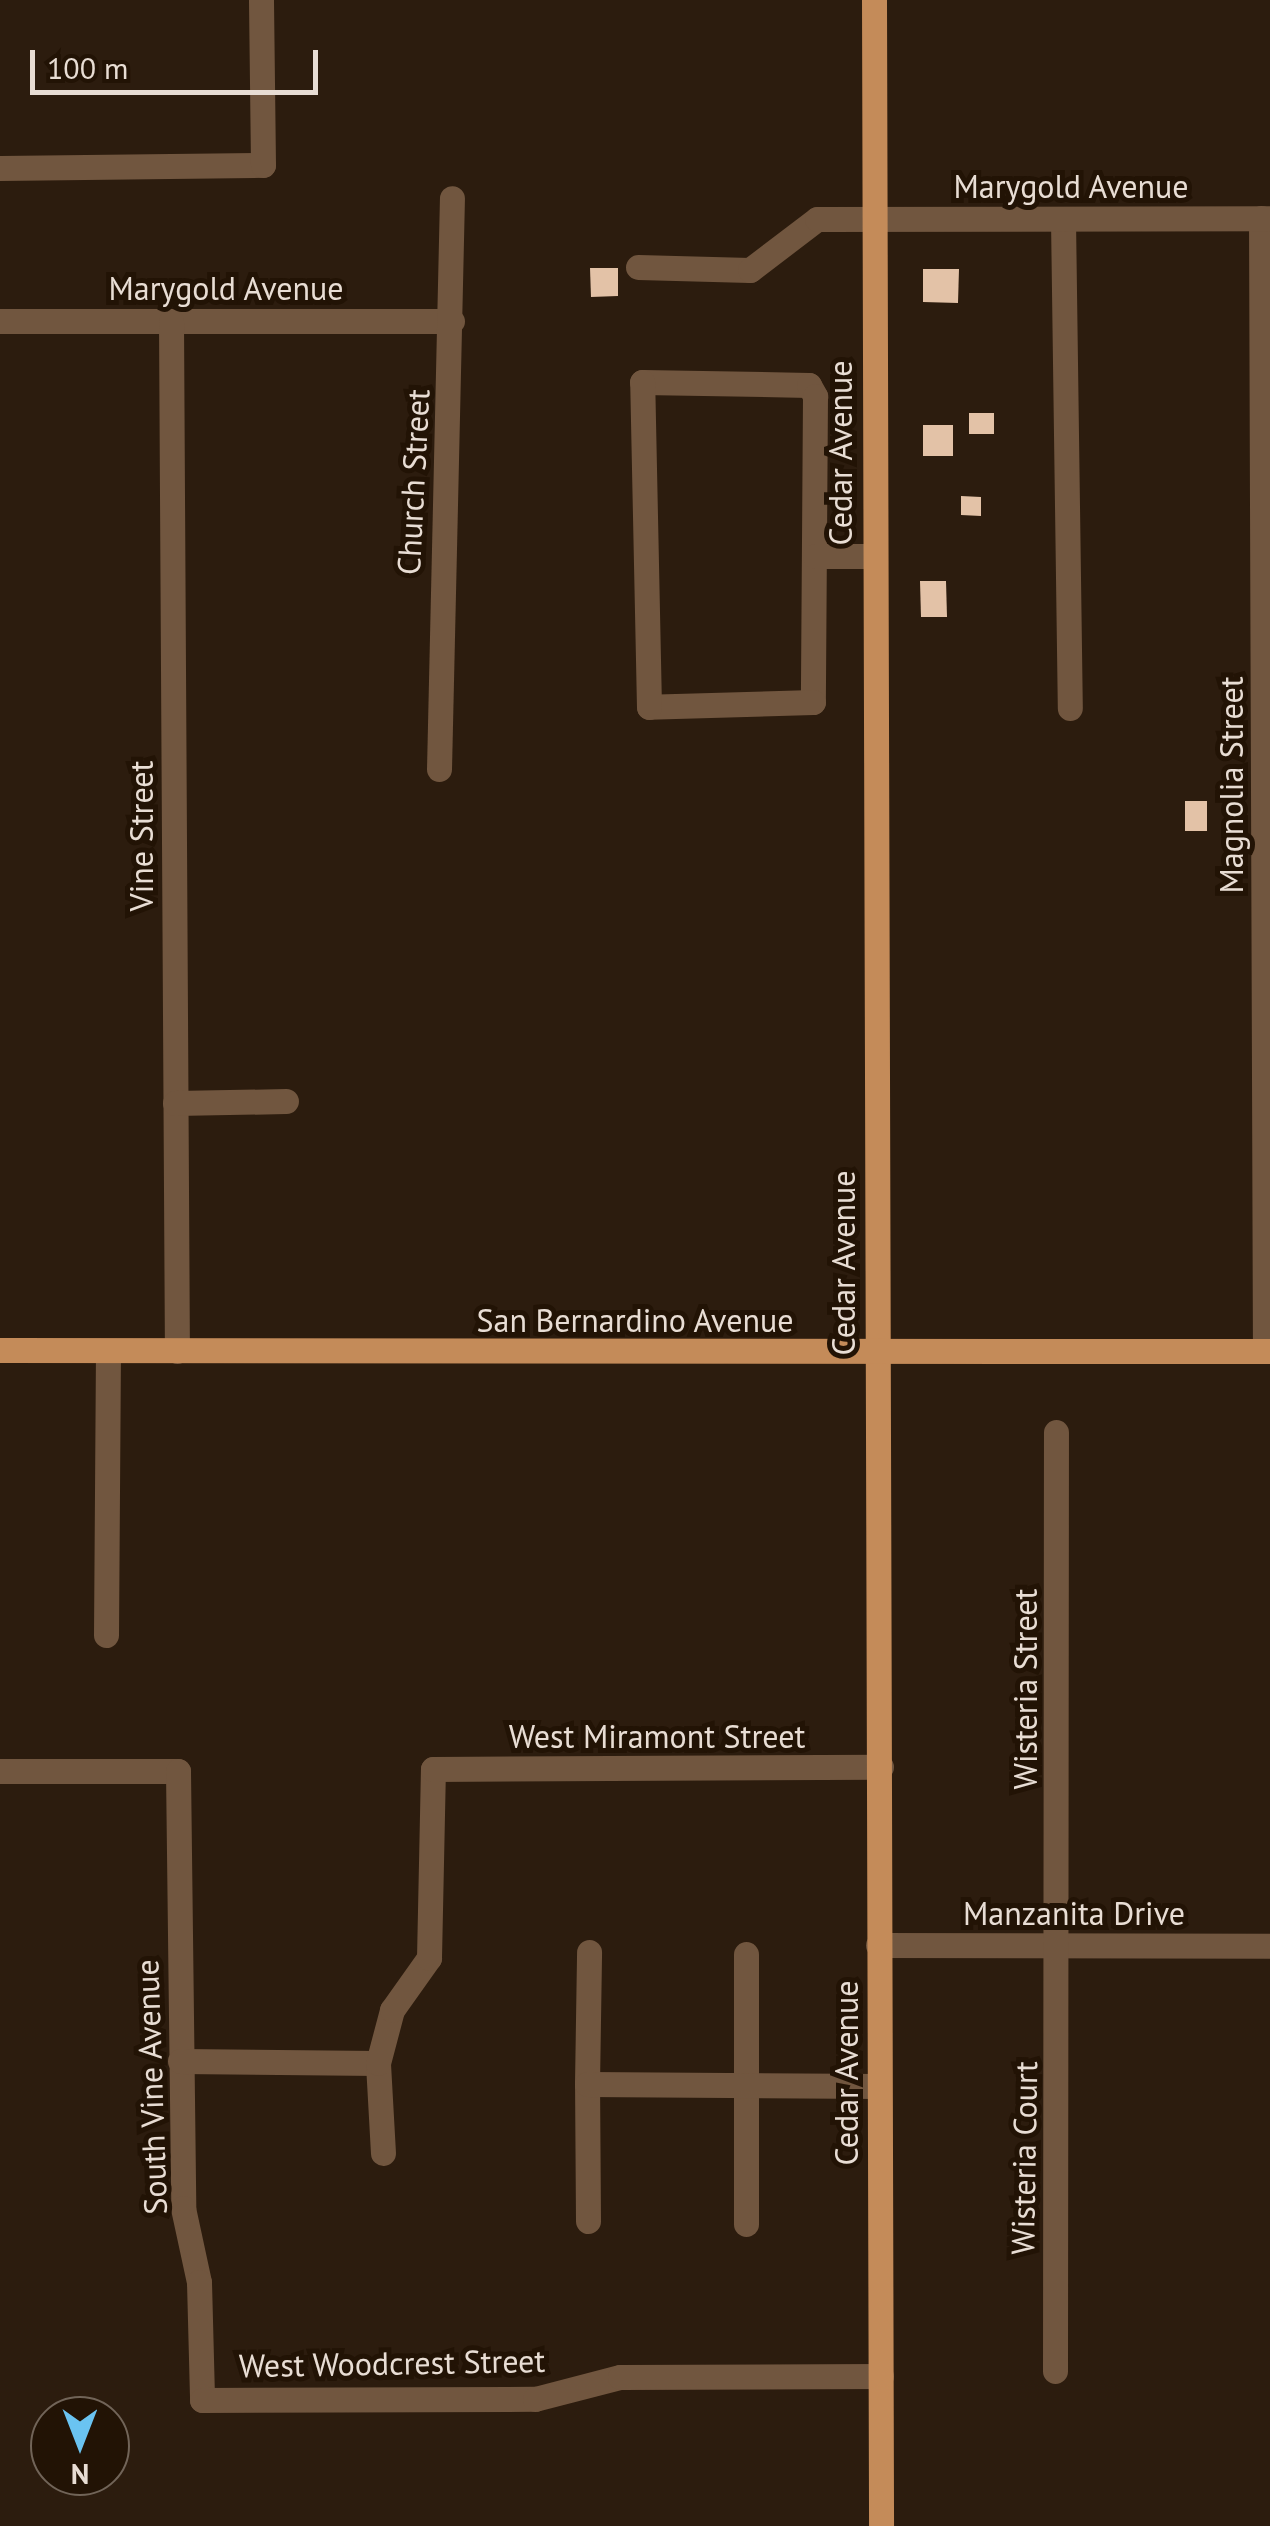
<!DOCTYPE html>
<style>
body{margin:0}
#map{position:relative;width:1270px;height:2526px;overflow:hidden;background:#2c1c0e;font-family:"PT Sans",sans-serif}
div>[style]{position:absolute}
.building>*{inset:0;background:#e3c2a7}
.minor>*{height:25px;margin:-12.5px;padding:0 12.5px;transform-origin:12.5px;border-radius:12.5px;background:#71563f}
.major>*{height:25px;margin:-12.5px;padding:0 12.5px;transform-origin:12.5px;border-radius:12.5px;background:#c48b59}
span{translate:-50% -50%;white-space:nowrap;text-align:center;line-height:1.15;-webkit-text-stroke:10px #221305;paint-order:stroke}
.street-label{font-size:32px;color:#e8ddd4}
.north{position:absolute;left:30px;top:2396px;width:100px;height:100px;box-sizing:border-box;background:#221305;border:2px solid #716458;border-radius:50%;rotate:180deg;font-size:28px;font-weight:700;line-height:40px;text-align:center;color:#e8ddd4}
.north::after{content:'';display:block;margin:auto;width:35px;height:45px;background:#6ac3f1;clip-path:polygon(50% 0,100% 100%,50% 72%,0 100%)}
.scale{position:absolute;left:30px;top:50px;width:288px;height:45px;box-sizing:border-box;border:5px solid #e8ddd4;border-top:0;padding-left:12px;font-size:30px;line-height:35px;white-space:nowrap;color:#e8ddd4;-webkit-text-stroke:8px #221305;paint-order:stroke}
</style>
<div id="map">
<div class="building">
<i style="clip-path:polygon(590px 268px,618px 268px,618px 296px,591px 297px)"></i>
<i style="clip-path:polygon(923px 269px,959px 269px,958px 303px,923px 302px)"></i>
<i style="clip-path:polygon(969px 413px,994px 413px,994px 434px,969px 434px)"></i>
<i style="clip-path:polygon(923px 425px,953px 425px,953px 456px,923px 456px)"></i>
<i style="clip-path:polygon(961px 496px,981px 497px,981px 516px,961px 515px)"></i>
<i style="clip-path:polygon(920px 581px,946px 581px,947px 617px,921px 617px)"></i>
<i style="clip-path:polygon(1185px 801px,1207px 801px,1207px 831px,1185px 831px)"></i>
</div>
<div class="minor">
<i style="left:0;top:168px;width:263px;rotate:-0.7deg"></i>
<i style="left:263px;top:165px;width:165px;rotate:-90.7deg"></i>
<i style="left:1261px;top:218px;width:1133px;rotate:89.8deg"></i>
<i style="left:1063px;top:219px;width:489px;rotate:89.2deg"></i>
<i style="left:638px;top:267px;width:112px;rotate:1.5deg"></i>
<i style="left:750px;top:270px;width:84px;rotate:-37.3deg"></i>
<i style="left:817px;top:219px;width:453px;rotate:-0.1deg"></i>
<i style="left:0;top:321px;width:452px"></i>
<i style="left:171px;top:321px;width:1030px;rotate:89.67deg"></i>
<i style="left:642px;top:382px;width:167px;rotate:1deg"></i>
<i style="left:809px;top:385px;width:13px;rotate:61deg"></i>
<i style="left:815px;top:396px;width:306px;rotate:90.4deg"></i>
<i style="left:813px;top:702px;width:164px;rotate:178.3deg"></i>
<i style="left:649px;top:707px;width:325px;rotate:-91.2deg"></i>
<i style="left:815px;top:556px;width:58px"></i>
<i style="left:439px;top:769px;width:571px;rotate:-88.7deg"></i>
<i style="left:175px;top:1103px;width:111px;rotate:-1deg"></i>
<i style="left:106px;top:1635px;width:284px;rotate:-89.6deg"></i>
<i style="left:0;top:1771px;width:178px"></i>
<i style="left:178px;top:1771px;width:437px;rotate:89.3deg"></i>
<i style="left:183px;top:2208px;width:76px;rotate:77.8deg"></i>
<i style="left:199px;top:2282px;width:118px;rotate:88.5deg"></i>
<i style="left:202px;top:2400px;width:333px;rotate:-0.2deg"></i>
<i style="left:535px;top:2399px;width:88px;rotate:-14.5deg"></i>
<i style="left:620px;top:2377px;width:261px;rotate:-0.2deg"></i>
<i style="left:878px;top:1945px;width:392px;rotate:0.1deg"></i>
<i style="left:746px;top:1954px;width:270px;rotate:90deg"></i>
<i style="left:180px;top:2061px;width:198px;rotate:0.6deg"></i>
<i style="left:587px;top:2084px;width:132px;rotate:-89.1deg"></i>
<i style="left:383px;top:2153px;width:90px;rotate:-93.2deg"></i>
<i style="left:378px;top:2063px;width:55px;rotate:-75.2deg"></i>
<i style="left:392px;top:2010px;width:64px;rotate:-54.6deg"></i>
<i style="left:429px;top:1958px;width:189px;rotate:-88.8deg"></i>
<i style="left:433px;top:1769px;width:448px;rotate:-0.3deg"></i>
<i style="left:588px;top:2221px;width:137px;rotate:-90.4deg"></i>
<i style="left:587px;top:2084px;width:292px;rotate:0.4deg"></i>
<i style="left:1055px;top:2371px;width:939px;rotate:-89.94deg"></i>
</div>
<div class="major">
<i style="left:874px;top:0;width:2526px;rotate:89.84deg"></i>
<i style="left:0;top:1350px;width:1270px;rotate:0.05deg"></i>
</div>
<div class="street-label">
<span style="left:1071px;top:186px">Marygold Avenue</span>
<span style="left:226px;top:288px">Marygold Avenue</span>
<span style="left:840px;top:453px;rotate:-90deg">Cedar Avenue</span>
<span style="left:413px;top:482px;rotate:-87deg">Church Street</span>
<span style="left:1231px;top:785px;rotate:-90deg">Magnolia Street</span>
<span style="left:141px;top:836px;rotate:-90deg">Vine Street</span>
<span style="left:843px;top:1263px;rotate:-90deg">Cedar Avenue</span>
<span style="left:635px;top:1320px">San Bernardino Avenue</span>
<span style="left:1025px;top:1689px;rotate:-90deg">Wisteria Street</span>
<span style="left:657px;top:1736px">West Miramont Street</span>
<span style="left:1074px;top:1913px">Manzanita Drive</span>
<span style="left:846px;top:2073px;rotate:-90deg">Cedar Avenue</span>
<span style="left:151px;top:2087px;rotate:-92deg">South Vine Avenue</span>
<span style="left:1024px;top:2158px;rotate:-89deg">Wisteria Court</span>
<span style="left:392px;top:2363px;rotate:-1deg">West Woodcrest Street</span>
</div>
<div class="north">N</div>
<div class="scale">100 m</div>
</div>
